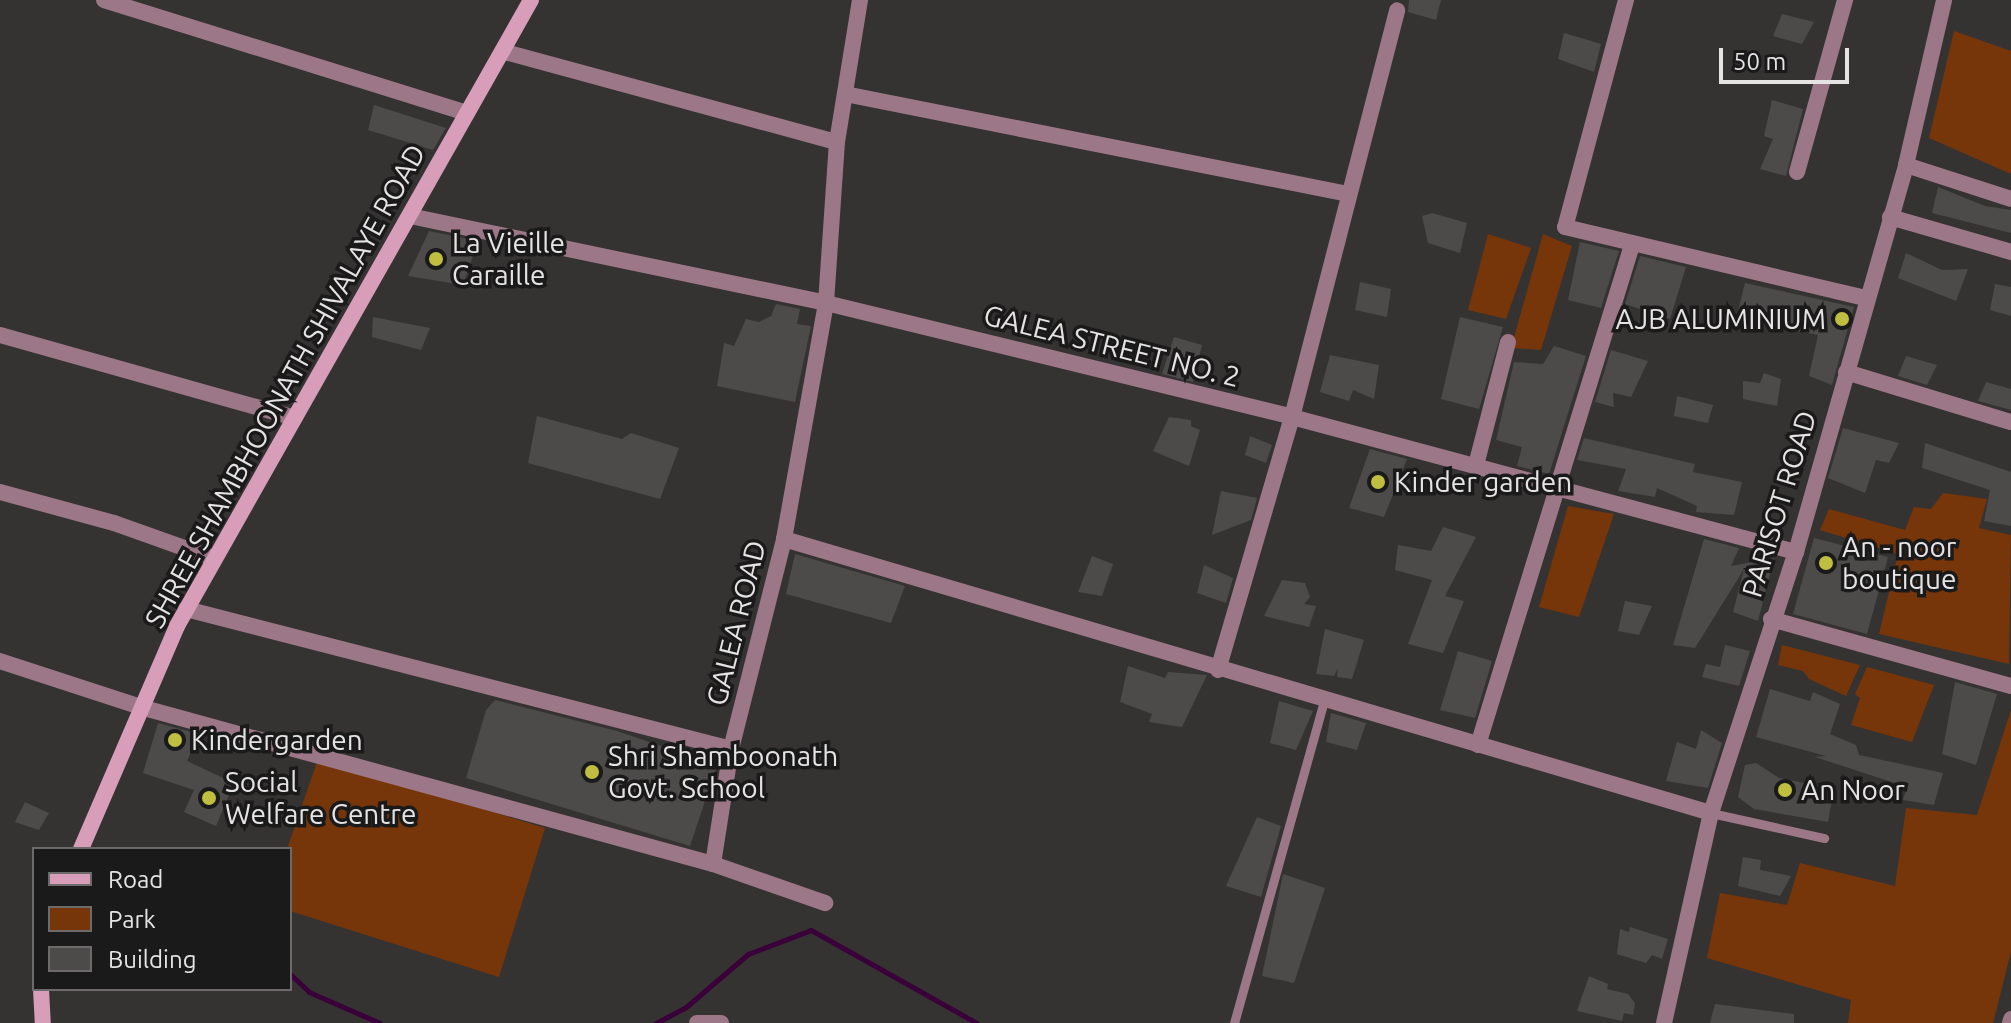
<!DOCTYPE html>
<style>
body{margin:0}
#map{position:relative;width:2011px;height:1023px;overflow:hidden;background:#353232;font-family:Ubuntu,sans-serif}
div>[style]{position:absolute}
.green>*{inset:0;background:#773609}
.stream>*{height:5px;margin:-2.5px;padding:0 2.5px;transform-origin:2.5px;border-radius:2.5px;background:#3a0039}
.building>*{inset:0;background:#4d4a4a}
.lane>*{height:9px;margin:-4.5px;padding:0 4.5px;transform-origin:4.5px;border-radius:4.5px;background:#9c7788}
.street>*{height:16px;margin:-8px;padding:0 8px;transform-origin:8px;border-radius:8px;background:#9c7788}
.secondary>*{height:16px;margin:-8px;padding:0 8px;transform-origin:8px;border-radius:8px;background:#d79db9}
.dots>*{width:22px;height:22px;translate:-50% -50%;box-sizing:border-box;border:4px solid #1b1a1a;border-radius:50%}
span{translate:-50% -50%;white-space:nowrap;text-align:center;line-height:1.15;-webkit-text-stroke:7px #1b1a1a;paint-order:stroke}
.poi-label{font-size:28px;color:#e5e3e4}
.left{translate:0 -50%;text-align:left}
.right{translate:-100% -50%;text-align:right}
.street-label{font-size:28px;color:#e5e3e4}
.legend{position:absolute;left:32px;top:847px;width:260px;height:144px;box-sizing:border-box;background:#1b1a1a;border:2px solid #6c6a6b;margin:0;padding:10px 14px;list-style:none;font-size:24px;color:#e5e3e4}
.legend li{display:flex;align-items:center;gap:16px;height:40px}
.legend b{width:40px;border:2px solid #6c6a6b}
.scale{position:absolute;left:1719px;top:48px;width:130px;height:36px;box-sizing:border-box;border:4px solid #e5e3e4;border-top:0;padding-left:10px;font-size:24px;line-height:28px;white-space:nowrap;color:#e5e3e4;-webkit-text-stroke:6px #1b1a1a;paint-order:stroke}
</style>
<div id="map">
<div class="green">
<i style="clip-path:polygon(1954px 31px,2011px 51px,2011px 174px,1929px 138px)"></i>
<i style="clip-path:polygon(1488px 234px,1531px 248px,1506px 319px,1468px 310px)"></i>
<i style="clip-path:polygon(1543px 234px,1572px 246px,1541px 350px,1511px 348px)"></i>
<i style="clip-path:polygon(1943px 493px,1987px 499px,1979px 528px,2011px 535px,2009px 664px,1879px 634px,1898px 554px,1820px 530px,1829px 509px,1905px 530px,1914px 507px,1931px 509px)"></i>
<i style="clip-path:polygon(1568px 506px,1614px 514px,1579px 617px,1539px 607px)"></i>
<i style="clip-path:polygon(1782px 645px,1860px 665px,1846px 696px,1809px 679px,1803px 671px,1778px 665px)"></i>
<i style="clip-path:polygon(1867px 667px,1934px 685px,1912px 742px,1851px 725px,1860px 698px,1855px 694px)"></i>
<i style="clip-path:polygon(2011px 710px,2011px 952px,1993px 1023px,1848px 1023px,1851px 1000px,1707px 958px,1720px 893px,1787px 905px,1800px 863px,1895px 886px,1906px 808px,1977px 815px)"></i>
<i style="clip-path:polygon(318px 759px,545px 828px,499px 977px,290px 911px,287px 849px)"></i>
</div>
<div class="stream">
<i style="left:290px;top:974px;width:26px;rotate:43deg"></i>
<i style="left:309px;top:992px;width:77px;rotate:23.6deg"></i>
<i style="left:656px;top:1023px;width:34px;rotate:-28deg"></i>
<i style="left:686px;top:1007px;width:82px;rotate:-40.5deg"></i>
<i style="left:748px;top:954px;width:67px;rotate:-20.9deg"></i>
<i style="left:811px;top:930px;width:190px;rotate:29.3deg"></i>
</div>
<div class="building">
<i style="clip-path:polygon(1409px 0,1441px 0,1436px 20px,1408px 12px)"></i>
<i style="clip-path:polygon(1782px 14px,1814px 22px,1802px 44px,1773px 36px)"></i>
<i style="clip-path:polygon(1564px 33px,1601px 44px,1594px 72px,1558px 59px)"></i>
<i style="clip-path:polygon(1772px 100px,1803px 109px,1786px 176px,1760px 169px,1773px 139px,1764px 136px)"></i>
<i style="clip-path:polygon(374px 105px,446px 128px,433px 150px,368px 130px)"></i>
<i style="clip-path:polygon(1938px 187px,1985px 206px,2011px 210px,2011px 233px,1932px 213px)"></i>
<i style="clip-path:polygon(1432px 213px,1467px 223px,1460px 253px,1428px 243px,1422px 216px)"></i>
<i style="clip-path:polygon(429px 231px,478px 241px,463px 285px,408px 276px)"></i>
<i style="clip-path:polygon(1580px 242px,1619px 251px,1601px 308px,1568px 300px)"></i>
<i style="clip-path:polygon(1906px 253px,1942px 270px,1968px 269px,1956px 301px,1898px 278px)"></i>
<i style="clip-path:polygon(1640px 256px,1686px 267px,1670px 319px,1625px 304px)"></i>
<i style="clip-path:polygon(1360px 282px,1391px 289px,1387px 317px,1355px 310px)"></i>
<i style="clip-path:polygon(1745px 283px,1854px 307px,1832px 385px,1809px 376px,1818px 335px,1736px 319px)"></i>
<i style="clip-path:polygon(1995px 284px,2011px 287px,2011px 316px,1990px 310px)"></i>
<i style="clip-path:polygon(776px 304px,800px 309px,797px 324px,811px 326px,795px 402px,717px 386px,724px 343px,734px 346px,746px 319px,759px 322px,771px 316px)"></i>
<i style="clip-path:polygon(373px 317px,430px 328px,421px 350px,372px 337px)"></i>
<i style="clip-path:polygon(1460px 317px,1503px 327px,1479px 409px,1441px 399px)"></i>
<i style="clip-path:polygon(1174px 337px,1202px 345px,1193px 382px,1162px 374px)"></i>
<i style="clip-path:polygon(1554px 346px,1586px 356px,1549px 474px,1517px 466px,1522px 447px,1496px 440px,1514px 362px,1543px 364px)"></i>
<i style="clip-path:polygon(1611px 350px,1648px 361px,1631px 397px,1613px 393px,1614px 407px,1595px 402px)"></i>
<i style="clip-path:polygon(1330px 355px,1379px 365px,1374px 399px,1353px 390px,1349px 401px,1320px 392px)"></i>
<i style="clip-path:polygon(1906px 356px,1937px 365px,1927px 385px,1898px 376px)"></i>
<i style="clip-path:polygon(1764px 373px,1781px 379px,1777px 406px,1743px 399px,1743px 381px,1760px 383px)"></i>
<i style="clip-path:polygon(1986px 382px,2011px 389px,2011px 410px,1978px 401px)"></i>
<i style="clip-path:polygon(1677px 396px,1713px 405px,1708px 423px,1674px 416px)"></i>
<i style="clip-path:polygon(537px 416px,622px 439px,631px 433px,679px 448px,660px 499px,528px 463px)"></i>
<i style="clip-path:polygon(1169px 417px,1191px 420px,1191px 426px,1200px 430px,1189px 466px,1153px 451px)"></i>
<i style="clip-path:polygon(1843px 428px,1899px 443px,1889px 463px,1876px 460px,1865px 493px,1828px 478px)"></i>
<i style="clip-path:polygon(1250px 436px,1272px 445px,1266px 463px,1245px 455px)"></i>
<i style="clip-path:polygon(1584px 438px,1695px 464px,1693px 472px,1742px 482px,1734px 515px,1696px 512px,1697px 506px,1657px 488px,1655px 497px,1618px 491px,1626px 469px,1577px 460px)"></i>
<i style="clip-path:polygon(1925px 443px,2011px 472px,2011px 526px,1984px 521px,1990px 490px,1922px 468px)"></i>
<i style="clip-path:polygon(1370px 449px,1407px 459px,1384px 517px,1349px 508px)"></i>
<i style="clip-path:polygon(1221px 491px,1257px 498px,1251px 520px,1212px 535px)"></i>
<i style="clip-path:polygon(1443px 527px,1476px 537px,1445px 596px,1464px 601px,1443px 653px,1408px 644px,1432px 580px,1395px 570px,1398px 545px,1431px 551px)"></i>
<i style="clip-path:polygon(1814px 538px,1888px 557px,1867px 634px,1793px 614px)"></i>
<i style="clip-path:polygon(1704px 539px,1739px 548px,1731px 566px,1774px 558px,1758px 621px,1733px 612px,1744px 569px,1695px 648px,1673px 645px)"></i>
<i style="clip-path:polygon(795px 554px,905px 586px,891px 623px,786px 594px)"></i>
<i style="clip-path:polygon(1092px 556px,1113px 564px,1102px 596px,1078px 592px)"></i>
<i style="clip-path:polygon(1204px 565px,1233px 578px,1226px 603px,1197px 593px)"></i>
<i style="clip-path:polygon(1282px 580px,1305px 583px,1310px 597px,1304px 604px,1316px 606px,1309px 627px,1264px 616px)"></i>
<i style="clip-path:polygon(1625px 601px,1652px 606px,1639px 635px,1618px 631px)"></i>
<i style="clip-path:polygon(1325px 629px,1364px 640px,1352px 679px,1337px 677px,1338px 668px,1334px 676px,1316px 674px)"></i>
<i style="clip-path:polygon(1725px 645px,1750px 651px,1739px 686px,1702px 677px,1706px 664px,1720px 667px)"></i>
<i style="clip-path:polygon(1458px 651px,1492px 661px,1475px 718px,1440px 710px)"></i>
<i style="clip-path:polygon(1128px 666px,1165px 678px,1168px 672px,1207px 675px,1182px 727px,1149px 722px,1152px 714px,1120px 702px)"></i>
<i style="clip-path:polygon(1955px 682px,1997px 694px,1976px 765px,1942px 754px)"></i>
<i style="clip-path:polygon(1770px 689px,1810px 701px,1813px 692px,1840px 704px,1830px 734px,1856px 745px,1859px 755px,1943px 773px,1934px 805px,1903px 800px,1907px 787px,1815px 757px,1826px 756px,1756px 737px)"></i>
<i style="clip-path:polygon(495px 700px,617px 731px,717px 765px,690px 846px,466px 778px,486px 710px)"></i>
<i style="clip-path:polygon(1279px 701px,1313px 711px,1296px 750px,1270px 743px)"></i>
<i style="clip-path:polygon(1331px 713px,1366px 723px,1357px 750px,1326px 742px)"></i>
<i style="clip-path:polygon(158px 723px,199px 734px,187px 761px,234px 783px,216px 826px,184px 812px,194px 790px,143px 773px)"></i>
<i style="clip-path:polygon(1701px 730px,1722px 743px,1708px 788px,1666px 781px,1677px 742px,1696px 749px)"></i>
<i style="clip-path:polygon(1756px 763px,1779px 778px,1834px 789px,1828px 822px,1754px 809px,1738px 797px,1745px 765px)"></i>
<i style="clip-path:polygon(25px 802px,49px 813px,39px 830px,15px 822px)"></i>
<i style="clip-path:polygon(1257px 817px,1281px 826px,1261px 897px,1226px 886px)"></i>
<i style="clip-path:polygon(1743px 857px,1761px 860px,1760px 870px,1791px 876px,1780px 896px,1738px 886px)"></i>
<i style="clip-path:polygon(1283px 874px,1325px 888px,1294px 983px,1262px 976px)"></i>
<i style="clip-path:polygon(1630px 927px,1668px 939px,1662px 959px,1652px 955px,1646px 963px,1617px 954px,1620px 929px,1629px 932px)"></i>
<i style="clip-path:polygon(1589px 976px,1608px 984px,1607px 989px,1628px 994px,1635px 1003px,1633px 1015px,1624px 1013px,1622px 1021px,1577px 1011px)"></i>
<i style="clip-path:polygon(1715px 1004px,1794px 1014px,1794px 1023px,1710px 1023px)"></i>
</div>
<div class="lane">
<i style="left:1711px;top:813px;width:116px;rotate:12.5deg"></i>
<i style="left:1234px;top:1023px;width:335px;rotate:-74.4deg"></i>
</div>
<div class="street">
<i style="left:104px;top:0;width:380px;rotate:17.3deg"></i>
<i style="left:1626px;top:0;width:235px;rotate:105deg"></i>
<i style="left:1565px;top:227px;width:308px;rotate:13.3deg"></i>
<i style="left:505px;top:52px;width:344px;rotate:15.2deg"></i>
<i style="left:845px;top:94px;width:513px;rotate:11.24deg"></i>
<i style="left:1906px;top:165px;width:110px;rotate:17.9deg"></i>
<i style="left:1797px;top:172px;width:179px;rotate:-74.4deg"></i>
<i style="left:410px;top:216px;width:425px;rotate:11.8deg"></i>
<i style="left:826px;top:303px;width:480px;rotate:13.7deg"></i>
<i style="left:1292px;top:417px;width:522px;rotate:15deg"></i>
<i style="left:1890px;top:217px;width:126px;rotate:16.1deg"></i>
<i style="left:0;top:335px;width:306px;rotate:15.7deg"></i>
<i style="left:1846px;top:372px;width:172px;rotate:16.9deg"></i>
<i style="left:1476px;top:465px;width:127px;rotate:-75.4deg"></i>
<i style="left:0;top:492px;width:118px;rotate:15.2deg"></i>
<i style="left:114px;top:523px;width:107px;rotate:19.6deg"></i>
<i style="left:784px;top:539px;width:967px;rotate:16.47deg"></i>
<i style="left:186px;top:609px;width:563px;rotate:14.41deg"></i>
<i style="left:1771px;top:619px;width:249px;rotate:15.6deg"></i>
<i style="left:0;top:661px;width:151px;rotate:18.1deg"></i>
<i style="left:144px;top:708px;width:590px;rotate:15.33deg"></i>
<i style="left:713px;top:864px;width:119px;rotate:19.2deg"></i>
<i style="left:1218px;top:670px;width:264px;rotate:-73.7deg"></i>
<i style="left:1292px;top:417px;width:420px;rotate:-75.5deg"></i>
<i style="left:1478px;top:745px;width:523px;rotate:-72.88deg"></i>
<i style="left:713px;top:864px;width:116px;rotate:-81.1deg"></i>
<i style="left:731px;top:749px;width:217px;rotate:-75.8deg"></i>
<i style="left:784px;top:539px;width:240px;rotate:-79.9deg"></i>
<i style="left:826px;top:303px;width:161px;rotate:-86.1deg"></i>
<i style="left:837px;top:142px;width:144px;rotate:-80.8deg"></i>
<i style="left:697px;top:1023px;width:24px"></i>
<i style="left:1664px;top:1023px;width:215px;rotate:-77.4deg"></i>
<i style="left:1711px;top:813px;width:274px;rotate:-72deg"></i>
<i style="left:1796px;top:552px;width:402px;rotate:-74.1deg"></i>
<i style="left:1906px;top:165px;width:169px;rotate:-77deg"></i>
<i style="left:2010px;top:1023px;width:4px;rotate:-76deg"></i>
</div>
<div class="secondary">
<i style="left:81px;top:849px;width:243px;rotate:-66.7deg"></i>
<i style="left:177px;top:626px;width:719px;rotate:-60.51deg"></i>
<i style="left:41px;top:989px;width:34px;rotate:87deg"></i>
</div>
<div class="dots">
<i style="left:436px;top:259px;background:#c0be41"></i>
<i style="left:1842px;top:319px;background:#c0be41"></i>
<i style="left:1378px;top:482px;background:#c0be41"></i>
<i style="left:1826px;top:563px;background:#c0be41"></i>
<i style="left:175px;top:740px;background:#c0be41"></i>
<i style="left:592px;top:772px;background:#c0be41"></i>
<i style="left:1785px;top:790px;background:#c0be41"></i>
<i style="left:209px;top:798px;background:#c0be41"></i>
</div>
<div class="poi-label">
<span class="left" style="left:452px;top:259px">La Vieille<br>Caraille</span>
<span class="right" style="left:1826px;top:319px">AJB ALUMINIUM</span>
<span class="left" style="left:1394px;top:482px">Kinder garden</span>
<span class="left" style="left:1842px;top:563px">An - noor<br>boutique</span>
<span class="left" style="left:191px;top:740px">Kindergarden</span>
<span class="left" style="left:608px;top:772px">Shri Shamboonath<br>Govt. School</span>
<span class="left" style="left:225px;top:798px">Social<br>Welfare Centre</span>
<span class="left" style="left:1801px;top:790px">An Noor</span>
</div>
<div class="street-label">
<span style="left:1112px;top:346px;rotate:14deg">GALEA STREET NO. 2</span>
<span style="left:285px;top:386px;rotate:-61deg">SHREE SHAMBHOONATH SHIVALAYE ROAD</span>
<span style="left:1779px;top:504px;rotate:-73deg">PARISOT ROAD</span>
<span style="left:736px;top:623px;rotate:-76deg">GALEA ROAD</span>
</div>
<ul class="legend">
<li><b style="height:10px;background:#d79db9"></b>Road</li>
<li><b style="height:22px;background:#773609"></b>Park</li>
<li><b style="height:22px;background:#4d4a4a"></b>Building</li>
</ul>
<div class="scale">50 m</div>
</div>
